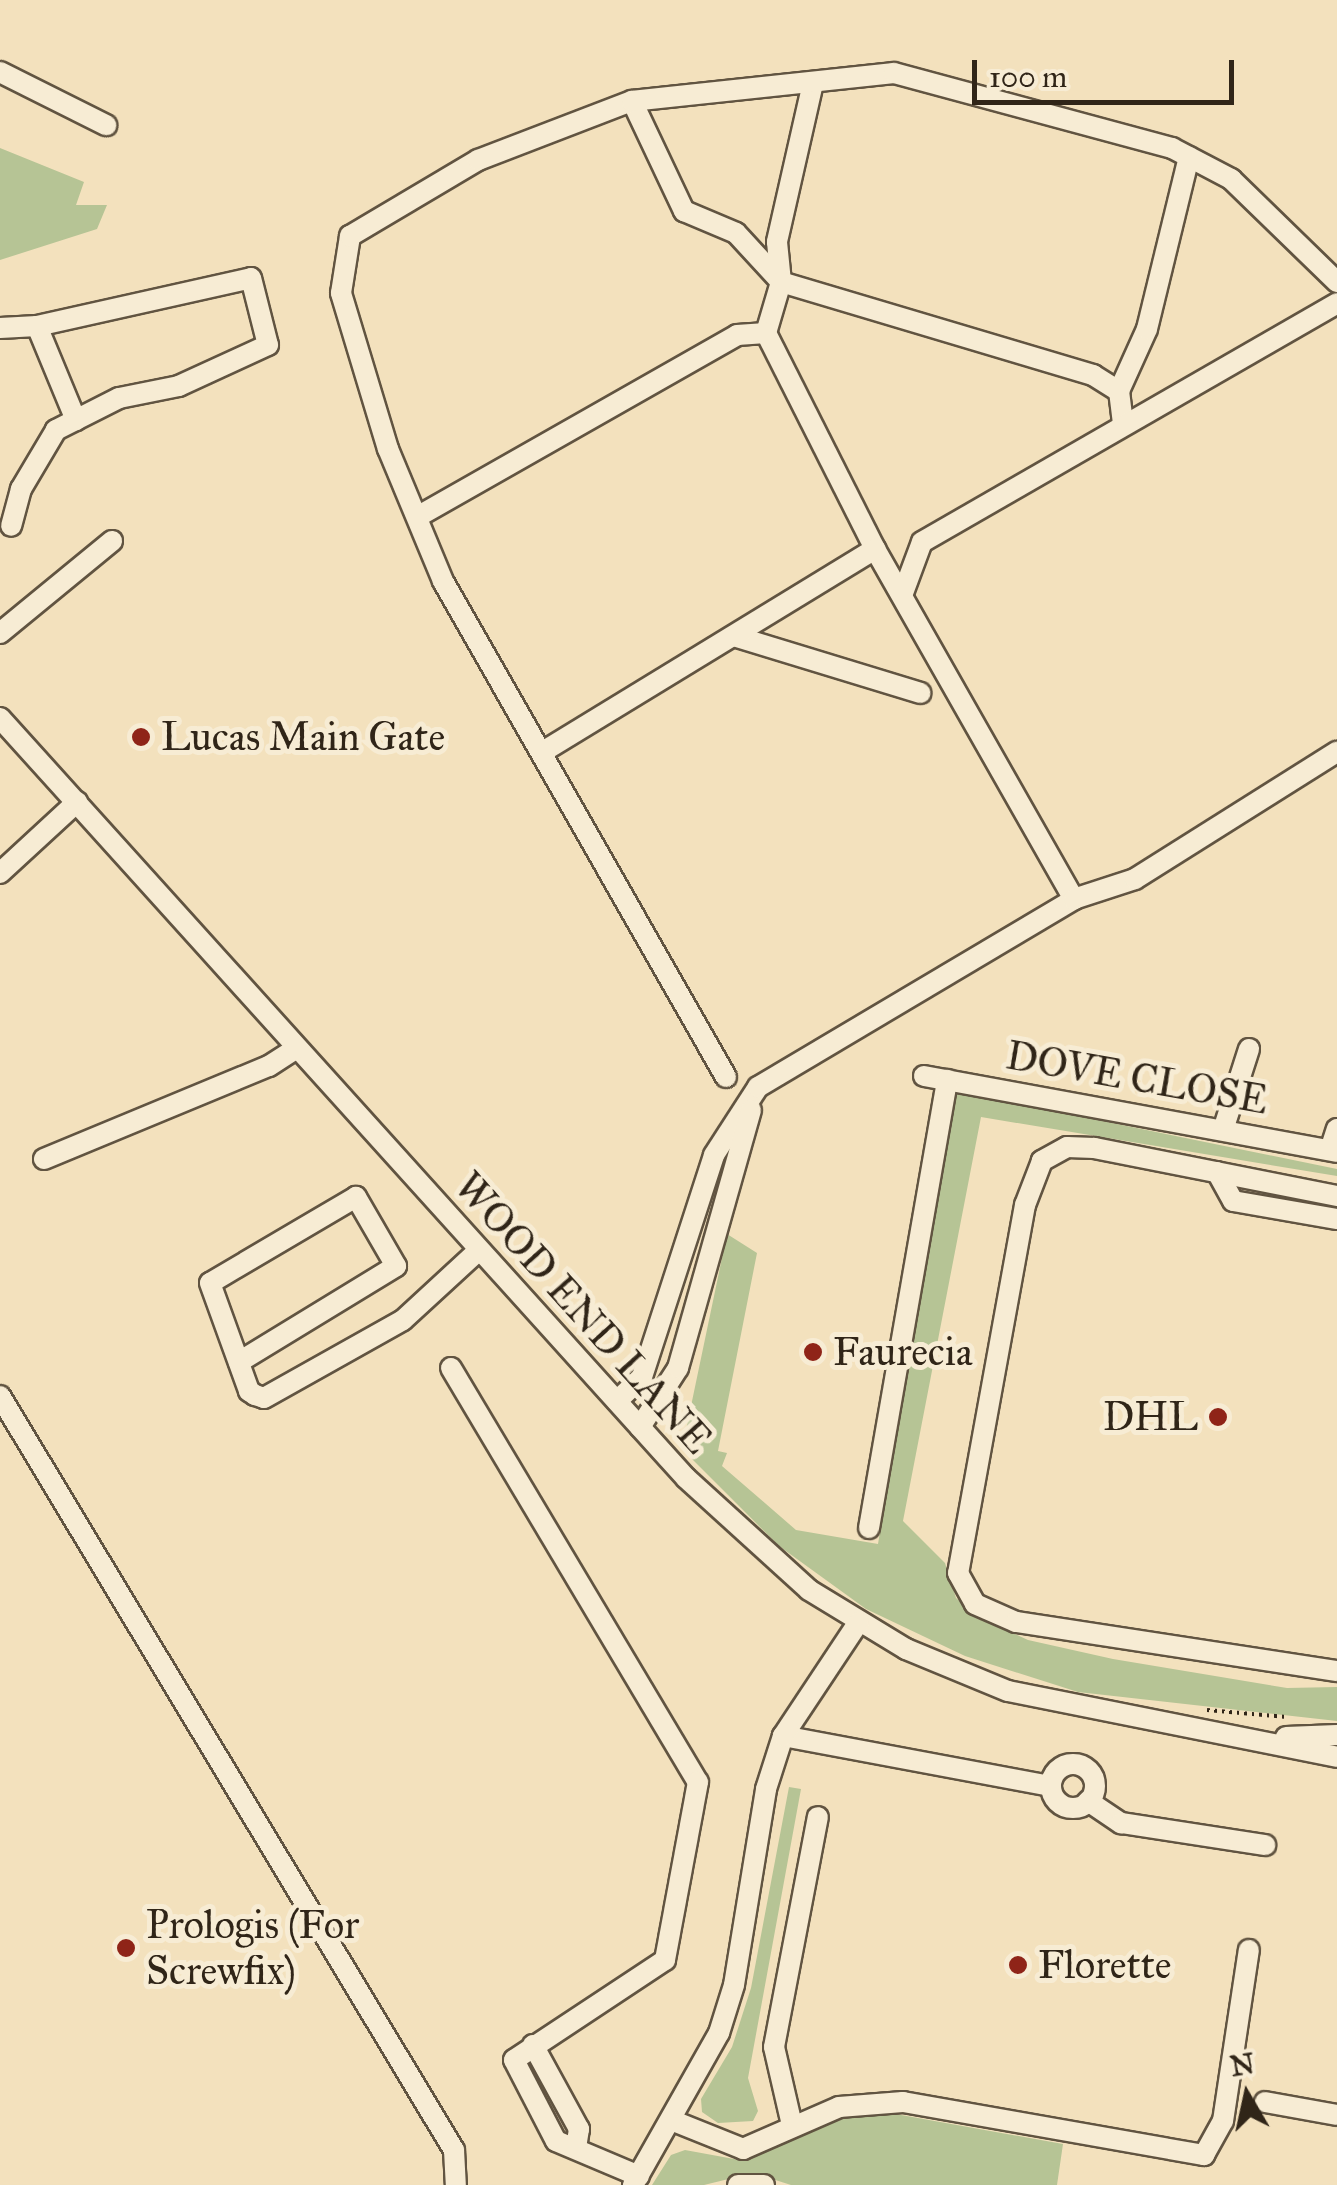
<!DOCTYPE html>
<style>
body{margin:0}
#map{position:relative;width:1337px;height:2185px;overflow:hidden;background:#f3e1bd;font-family:"IM FELL Great Primer",serif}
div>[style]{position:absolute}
.green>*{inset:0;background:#b6c495}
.path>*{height:4px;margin-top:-2px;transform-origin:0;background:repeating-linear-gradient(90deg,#302518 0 2.5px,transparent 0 7.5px)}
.roads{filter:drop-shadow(2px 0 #615441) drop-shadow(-2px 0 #615441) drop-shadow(0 2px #615441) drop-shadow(0 -2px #615441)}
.minor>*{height:20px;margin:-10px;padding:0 10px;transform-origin:10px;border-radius:10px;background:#f7ecd4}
.minor>.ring{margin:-10px;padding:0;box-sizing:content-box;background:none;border:20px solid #f7ecd4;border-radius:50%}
.dots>*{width:28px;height:28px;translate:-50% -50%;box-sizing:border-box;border:5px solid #f7ecd4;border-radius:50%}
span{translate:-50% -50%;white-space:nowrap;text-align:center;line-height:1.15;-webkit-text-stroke:10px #f7ecd4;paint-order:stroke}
.poi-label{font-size:40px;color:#302518}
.left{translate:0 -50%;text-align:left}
.right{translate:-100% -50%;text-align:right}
.street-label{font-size:40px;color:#302518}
.north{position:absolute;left:1197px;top:2045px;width:100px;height:100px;-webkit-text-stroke:8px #f7ecd4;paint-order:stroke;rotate:351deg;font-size:28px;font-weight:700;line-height:40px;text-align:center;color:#302518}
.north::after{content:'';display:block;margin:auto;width:35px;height:45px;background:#302518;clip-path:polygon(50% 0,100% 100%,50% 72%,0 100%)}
.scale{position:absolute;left:972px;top:60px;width:262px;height:45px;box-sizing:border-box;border:5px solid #302518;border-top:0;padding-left:12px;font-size:30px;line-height:35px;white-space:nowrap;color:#302518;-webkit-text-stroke:8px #f7ecd4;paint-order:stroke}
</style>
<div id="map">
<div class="green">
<i style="clip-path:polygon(0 148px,84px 182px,76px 205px,107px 205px,97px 229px,0 260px)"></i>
<i style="clip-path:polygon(952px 1090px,1337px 1169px,1337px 1176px,981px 1117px,903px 1521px,945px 1563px,956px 1598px,978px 1617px,1028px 1640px,1113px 1659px,1287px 1688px,1337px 1687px,1337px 1721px,1078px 1692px,965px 1656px,866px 1609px,779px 1546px,682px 1449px,727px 1234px,757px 1253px,718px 1451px,727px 1453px,722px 1466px,796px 1530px,878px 1544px)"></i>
<i style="clip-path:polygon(789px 1787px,801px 1789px,748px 2078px,758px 2111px,753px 2121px,718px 2123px,702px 2112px,701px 2099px,732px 2047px,751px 1988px)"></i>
<i style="clip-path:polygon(879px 2111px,1063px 2144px,1057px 2185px,791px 2185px,753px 2173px,704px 2185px,652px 2185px,671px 2155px,685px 2150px,745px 2161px,839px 2118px)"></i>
</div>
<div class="path">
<i style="left:1207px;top:1710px;width:80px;rotate:5deg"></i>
</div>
<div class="roads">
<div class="minor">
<i style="left:0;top:72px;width:119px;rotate:26.6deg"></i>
<i style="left:813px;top:83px;width:163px;rotate:102.8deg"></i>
<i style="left:777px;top:242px;width:40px;rotate:84.3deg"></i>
<i style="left:781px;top:282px;width:326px;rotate:16.6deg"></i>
<i style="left:1093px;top:375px;width:31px;rotate:32deg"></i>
<i style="left:1119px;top:391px;width:34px;rotate:83deg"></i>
<i style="left:632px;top:101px;width:122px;rotate:64.7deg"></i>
<i style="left:684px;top:211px;width:56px;rotate:22.9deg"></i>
<i style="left:736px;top:233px;width:67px;rotate:47.4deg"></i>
<i style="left:781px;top:282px;width:53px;rotate:106.4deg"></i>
<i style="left:766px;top:333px;width:242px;rotate:63.2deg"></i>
<i style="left:875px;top:549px;width:403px;rotate:60.4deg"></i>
<i style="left:37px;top:326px;width:102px;rotate:67.5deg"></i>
<i style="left:0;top:328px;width:37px;rotate:-3deg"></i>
<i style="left:37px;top:326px;width:219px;rotate:-12.6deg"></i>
<i style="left:251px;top:278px;width:69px;rotate:75.8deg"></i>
<i style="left:268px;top:345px;width:98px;rotate:155.3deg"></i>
<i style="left:179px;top:386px;width:61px;rotate:168.7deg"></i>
<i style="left:119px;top:398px;width:71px;rotate:153.1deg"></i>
<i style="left:56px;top:430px;width:69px;rotate:120.7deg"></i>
<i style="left:21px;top:489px;width:38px;rotate:105deg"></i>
<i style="left:1119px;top:391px;width:68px;rotate:-65.7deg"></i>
<i style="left:1147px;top:329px;width:177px;rotate:-76.3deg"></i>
<i style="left:417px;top:517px;width:368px;rotate:-29.6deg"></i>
<i style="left:737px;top:335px;width:29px;rotate:-4deg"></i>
<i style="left:903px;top:593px;width:54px;rotate:-69.6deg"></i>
<i style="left:922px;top:542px;width:479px;rotate:-29.9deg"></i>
<i style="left:0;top:633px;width:145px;rotate:-39.4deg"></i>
<i style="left:734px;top:636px;width:195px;rotate:17deg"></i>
<i style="left:0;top:718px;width:1024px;rotate:47.93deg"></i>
<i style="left:686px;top:1478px;width:166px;rotate:42.3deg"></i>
<i style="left:809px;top:1590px;width:114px;rotate:31.3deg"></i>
<i style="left:906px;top:1649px;width:110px;rotate:22.4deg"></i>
<i style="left:1008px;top:1691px;width:336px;rotate:11.3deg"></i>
<i style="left:544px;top:751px;width:388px;rotate:-31.4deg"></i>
<i style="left:0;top:873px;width:105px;rotate:-42.7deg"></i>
<i style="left:924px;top:1076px;width:420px;rotate:10.4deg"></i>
<i style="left:726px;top:1077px;width:571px;rotate:-119.71deg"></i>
<i style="left:443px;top:581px;width:143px;rotate:-112.6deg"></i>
<i style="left:388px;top:449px;width:163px;rotate:-106.8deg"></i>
<i style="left:341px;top:293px;width:58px;rotate:-81deg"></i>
<i style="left:350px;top:236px;width:149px;rotate:-30.7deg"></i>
<i style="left:478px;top:160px;width:165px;rotate:-21deg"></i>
<i style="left:632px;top:101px;width:263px;rotate:-6.1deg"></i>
<i style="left:894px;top:73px;width:288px;rotate:15.1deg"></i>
<i style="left:1172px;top:148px;width:67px;rotate:27.7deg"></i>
<i style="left:1231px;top:179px;width:148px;rotate:44.2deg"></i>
<i style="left:1224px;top:1127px;width:82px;rotate:-72.2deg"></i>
<i style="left:1330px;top:1150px;width:22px;rotate:-72deg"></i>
<i style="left:44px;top:1159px;width:243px;rotate:-22.5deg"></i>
<i style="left:269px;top:1066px;width:33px;rotate:-33deg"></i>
<i style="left:1217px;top:1172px;width:33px;rotate:61deg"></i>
<i style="left:1233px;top:1201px;width:106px;rotate:9.8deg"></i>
<i style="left:1337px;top:1196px;width:248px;rotate:-168.8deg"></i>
<i style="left:1094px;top:1148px;width:27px;rotate:-178deg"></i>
<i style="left:1067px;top:1147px;width:29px;rotate:151deg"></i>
<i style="left:1042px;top:1161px;width:47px;rotate:111.1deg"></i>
<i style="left:1025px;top:1205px;width:374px;rotate:100.3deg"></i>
<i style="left:958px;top:1573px;width:35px;rotate:61deg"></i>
<i style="left:975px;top:1604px;width:45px;rotate:23.7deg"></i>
<i style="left:1016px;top:1622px;width:325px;rotate:8.7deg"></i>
<i style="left:239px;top:1362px;width:184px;rotate:-31.4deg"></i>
<i style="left:396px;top:1266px;width:80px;rotate:-120.1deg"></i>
<i style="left:356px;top:1197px;width:169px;rotate:149.5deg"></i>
<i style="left:210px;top:1283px;width:115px;rotate:70.1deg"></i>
<i style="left:249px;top:1391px;width:7px;rotate:34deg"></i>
<i style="left:255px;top:1395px;width:9px;rotate:18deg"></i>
<i style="left:264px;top:1398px;width:159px;rotate:-29.3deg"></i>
<i style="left:403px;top:1320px;width:102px;rotate:-42.6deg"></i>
<i style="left:451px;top:1368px;width:482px;rotate:59.2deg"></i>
<i style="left:698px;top:1782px;width:181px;rotate:100.5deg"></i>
<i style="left:665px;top:1960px;width:181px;rotate:146.5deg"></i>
<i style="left:514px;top:2060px;width:91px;rotate:62.6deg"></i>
<i style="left:556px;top:2141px;width:90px;rotate:22.9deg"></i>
<i style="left:0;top:1396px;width:880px;rotate:58.95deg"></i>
<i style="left:454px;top:2150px;width:35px;rotate:87deg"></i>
<i style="left:617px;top:1401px;width:35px;rotate:-44deg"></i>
<i style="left:642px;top:1377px;width:233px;rotate:-72deg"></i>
<i style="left:714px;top:1155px;width:81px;rotate:-57.1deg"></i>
<i style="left:758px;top:1087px;width:368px;rotate:-30.7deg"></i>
<i style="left:1074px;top:899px;width:64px;rotate:-18.2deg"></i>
<i style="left:1135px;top:879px;width:239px;rotate:-32.2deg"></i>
<i style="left:640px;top:1427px;width:70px;rotate:-57.2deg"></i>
<i style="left:678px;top:1368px;width:268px;rotate:-74.2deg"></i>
<i style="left:869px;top:1528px;width:455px;rotate:-80.1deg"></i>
<i style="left:783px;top:1736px;width:272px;rotate:10.6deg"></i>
<i style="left:1286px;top:1737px;width:51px;rotate:-2.2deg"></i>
<i class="ring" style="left:1051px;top:1764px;width:24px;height:24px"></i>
<i style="left:1088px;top:1801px;width:40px;rotate:34deg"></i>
<i style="left:1121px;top:1823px;width:146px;rotate:8.7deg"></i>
<i style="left:533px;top:2045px;width:96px;rotate:61.3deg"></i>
<i style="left:579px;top:2129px;width:18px;rotate:99deg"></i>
<i style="left:1265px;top:2102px;width:73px;rotate:10.2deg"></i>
<i style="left:671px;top:2120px;width:78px;rotate:21.9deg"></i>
<i style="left:743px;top:2149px;width:105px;rotate:-23.6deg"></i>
<i style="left:839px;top:2107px;width:64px;rotate:-4.5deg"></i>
<i style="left:903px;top:2102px;width:306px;rotate:10deg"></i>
<i style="left:1204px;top:2155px;width:39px;rotate:-61deg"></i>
<i style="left:1223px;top:2121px;width:173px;rotate:-81.4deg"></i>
<i style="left:792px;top:2125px;width:80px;rotate:-103deg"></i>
<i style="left:774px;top:2047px;width:234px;rotate:-79.2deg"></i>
<i style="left:633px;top:2185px;width:175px;rotate:-60.5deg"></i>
<i style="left:719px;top:2033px;width:50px;rotate:-72.6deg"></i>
<i style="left:734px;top:1985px;width:199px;rotate:-80.7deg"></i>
<i style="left:766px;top:1789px;width:56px;rotate:-72.2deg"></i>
<i style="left:783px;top:1736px;width:136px;rotate:-56.4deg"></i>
<i style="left:738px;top:2185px;width:26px"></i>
</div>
</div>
<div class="dots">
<i style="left:141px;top:737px;background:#8f2418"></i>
<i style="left:813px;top:1352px;background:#8f2418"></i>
<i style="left:1218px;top:1417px;background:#8f2418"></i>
<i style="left:126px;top:1948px;background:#8f2418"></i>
<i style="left:1018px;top:1965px;background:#8f2418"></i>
</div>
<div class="poi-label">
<span class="left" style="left:161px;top:737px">Lucas Main Gate</span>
<span class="left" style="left:833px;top:1352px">Faurecia</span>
<span class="right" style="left:1198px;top:1417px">DHL</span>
<span class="left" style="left:146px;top:1948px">Prologis (For<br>Screwfix)</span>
<span class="left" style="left:1038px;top:1965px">Florette</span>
</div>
<div class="street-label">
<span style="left:1137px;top:1078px;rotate:10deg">DOVE CLOSE</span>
<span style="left:583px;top:1313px;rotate:48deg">WOOD END LANE</span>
</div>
<div class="north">N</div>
<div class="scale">100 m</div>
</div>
